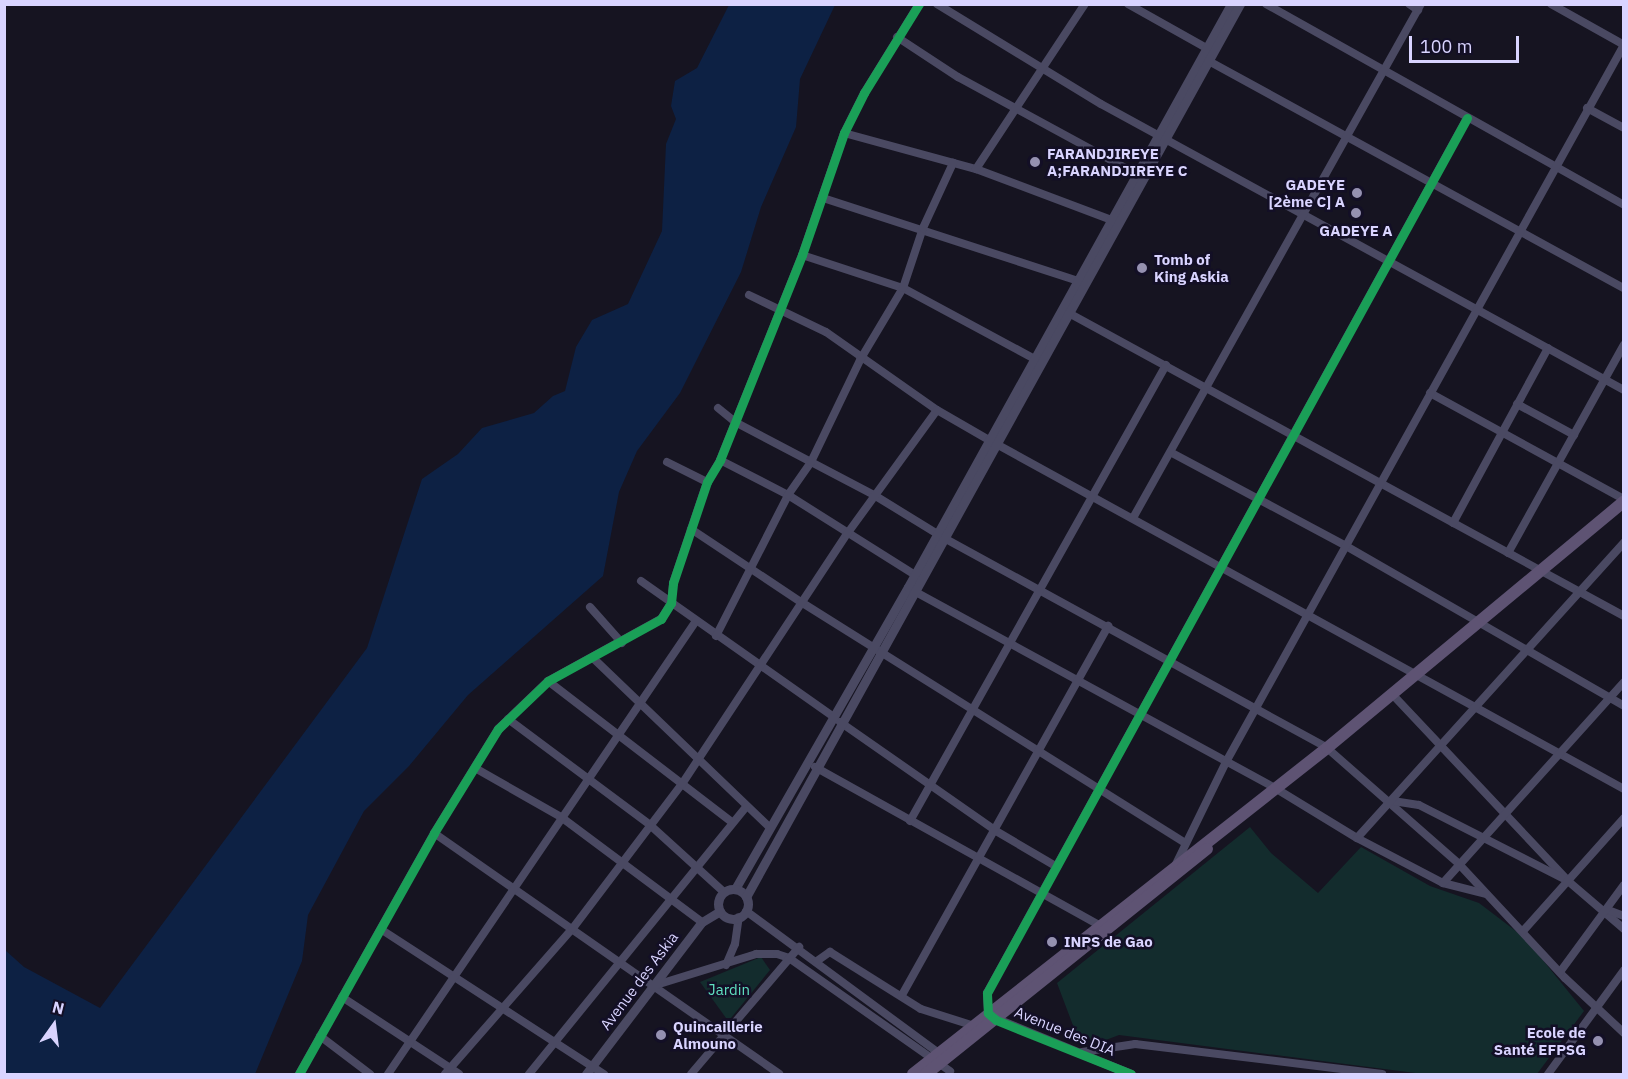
<!DOCTYPE html>
<meta charset="utf-8">
<style>
body{margin:0}
#map{position:relative;width:1628px;height:1079px;overflow:hidden;background:#161421;font-family:"IBM Plex Sans",sans-serif}
div>[style]{position:absolute}
.green>*{inset:0;background:#132c2d}
.water>*{inset:0;background:#0d2144}
.minor>*{height:8px;margin:-4px;padding:0 4px;transform-origin:4px;border-radius:4px;background:#4a4962}
.tertiary>*{height:9px;margin:-4.5px;padding:0 4.5px;transform-origin:4.5px;border-radius:4.5px;background:#4a4962}
.tertiary>.ring{margin:-4.5px;padding:0;box-sizing:content-box;background:none;border:9px solid #4a4962;border-radius:50%}
.primary>*{height:12px;margin:-6px;padding:0 6px;transform-origin:6px;border-radius:6px;background:#5e5373}
.cycleway>*{height:9px;margin:-4.5px;padding:0 4.5px;transform-origin:4.5px;border-radius:4.5px;background:#1a9f57}
.dots>*{width:16px;height:16px;translate:-50% -50%;box-sizing:border-box;border:3px solid #130f26;border-radius:50%}
span{translate:-50% -50%;white-space:nowrap;text-align:center;line-height:1.15;-webkit-text-stroke:5px #130f26;paint-order:stroke}
.poi-label{font-size:15px;color:#d9d4ff;font-weight:700}
.left{translate:0 -50%;text-align:left}
.right{translate:-100% -50%;text-align:right}
.street-label{font-size:15px;color:#d9d4ff}
.park-label{font-size:15px;color:#5fe0c0}
.frame{position:absolute;inset:0;border:6px solid #d9d4ff;pointer-events:none}
.north{position:absolute;left:24px;top:995px;width:60px;height:60px;-webkit-text-stroke:4px #130f26;paint-order:stroke;rotate:14deg;font-size:16px;font-weight:700;line-height:24px;text-align:center;color:#d9d4ff}
.north::after{content:'';display:block;margin:auto;width:21px;height:27px;background:#d9d4ff;clip-path:polygon(50% 0,100% 100%,50% 72%,0 100%)}
.scale{position:absolute;left:1409px;top:36px;width:110px;height:27px;box-sizing:border-box;border:3px solid #d9d4ff;border-top:0;padding-left:8px;font-size:18px;line-height:21px;white-space:nowrap;color:#d9d4ff;-webkit-text-stroke:4px #130f26;paint-order:stroke}
</style>
<div id="map">
<div class="green">
<i style="clip-path:polygon(1250px 827px,1271px 853px,1318px 893px,1361px 847px,1430px 886px,1479px 903px,1525px 938px,1584px 1011px,1537px 1074px,1423px 1074px,1119px 1035px,1098px 1043px,1077px 1036px,1057px 983px)"></i>
<i style="clip-path:polygon(761px 957px,770px 970px,731px 1018px,726px 1018px,700px 982px)"></i>
</div>
<div class="water">
<i style="clip-path:polygon(729px 5px,835px 5px,800px 79px,796px 127px,761px 207px,741px 272px,680px 393px,637px 451px,619px 492px,603px 576px,468px 695px,409px 766px,364px 811px,308px 915px,302px 961px,255px 1074px,5px 1074px,5px 950px,24px 967px,100px 1008px,367px 648px,422px 479px,458px 454px,482px 428px,534px 413px,553px 396px,565px 391px,576px 347px,592px 320px,628px 304px,662px 231px,666px 144px,676px 119px,671px 106px,675px 81px,697px 68px)"></i>
</div>
<div class="minor">
<i style="left:937px;top:4px;width:192px;rotate:31.4deg"></i>
<i style="left:1101px;top:104px;width:596px;rotate:28.67deg"></i>
<i style="left:1128px;top:4px;width:94px;rotate:29.3deg"></i>
<i style="left:1266px;top:4px;width:411px;rotate:29.3deg"></i>
<i style="left:1409px;top:4px;width:11px;rotate:34deg"></i>
<i style="left:1551px;top:4px;width:84px;rotate:29.3deg"></i>
<i style="left:897px;top:37px;width:73px;rotate:33.3deg"></i>
<i style="left:958px;top:77px;width:201px;rotate:28.5deg"></i>
<i style="left:1205px;top:59px;width:477px;rotate:28.7deg"></i>
<i style="left:1587px;top:108px;width:42px;rotate:28.4deg"></i>
<i style="left:844px;top:133px;width:137px;rotate:15.3deg"></i>
<i style="left:976px;top:169px;width:142px;rotate:20.6deg"></i>
<i style="left:976px;top:169px;width:198px;rotate:-56.6deg"></i>
<i style="left:823px;top:198px;width:266px;rotate:18deg"></i>
<i style="left:802px;top:255px;width:106px;rotate:18.1deg"></i>
<i style="left:903px;top:288px;width:148px;rotate:28.3deg"></i>
<i style="left:749px;top:295px;width:85px;rotate:25.7deg"></i>
<i style="left:826px;top:332px;width:136px;rotate:35.1deg"></i>
<i style="left:937px;top:410px;width:60px;rotate:30deg"></i>
<i style="left:989px;top:440px;width:725px;rotate:28.79deg"></i>
<i style="left:1065px;top:311px;width:637px;rotate:28.62deg"></i>
<i style="left:1430px;top:393px;width:221px;rotate:28.7deg"></i>
<i style="left:1517px;top:404px;width:65px;rotate:28.5deg"></i>
<i style="left:718px;top:408px;width:22px;rotate:39deg"></i>
<i style="left:735px;top:422px;width:157px;rotate:27.7deg"></i>
<i style="left:874px;top:495px;width:82px;rotate:31.6deg"></i>
<i style="left:944px;top:538px;width:437px;rotate:28.7deg"></i>
<i style="left:1327px;top:748px;width:174px;rotate:41.3deg"></i>
<i style="left:1458px;top:863px;width:157px;rotate:47.1deg"></i>
<i style="left:1565px;top:978px;width:81px;rotate:43deg"></i>
<i style="left:1172px;top:453px;width:197px;rotate:28.1deg"></i>
<i style="left:1346px;top:546px;width:321px;rotate:29.9deg"></i>
<i style="left:720px;top:460px;width:76px;rotate:27.2deg"></i>
<i style="left:788px;top:495px;width:150px;rotate:32.2deg"></i>
<i style="left:667px;top:462px;width:45px;rotate:26.6deg"></i>
<i style="left:1133px;top:518px;width:589px;rotate:-60.74deg"></i>
<i style="left:1453px;top:523px;width:199px;rotate:-61.5deg"></i>
<i style="left:691px;top:529px;width:132px;rotate:33.6deg"></i>
<i style="left:801px;top:602px;width:452px;rotate:32.1deg"></i>
<i style="left:1508px;top:553px;width:238px;rotate:-60.9deg"></i>
<i style="left:641px;top:581px;width:236px;rotate:35.2deg"></i>
<i style="left:912px;top:590px;width:413px;rotate:28.6deg"></i>
<i style="left:1275px;top:788px;width:96px;rotate:31.4deg"></i>
<i style="left:1357px;top:838px;width:97px;rotate:27.6deg"></i>
<i style="left:1443px;top:883px;width:44px;rotate:14.3deg"></i>
<i style="left:590px;top:607px;width:48px;rotate:48.4deg"></i>
<i style="left:716px;top:636px;width:158px;rotate:-62.9deg"></i>
<i style="left:788px;top:495px;width:40px;rotate:-55.1deg"></i>
<i style="left:811px;top:462px;width:113px;rotate:-64.3deg"></i>
<i style="left:860px;top:360px;width:84px;rotate:-59.2deg"></i>
<i style="left:903px;top:288px;width:63px;rotate:-71.6deg"></i>
<i style="left:923px;top:228px;width:72px;rotate:-65.2deg"></i>
<i style="left:593px;top:658px;width:245px;rotate:43.8deg"></i>
<i style="left:548px;top:681px;width:232px;rotate:37.5deg"></i>
<i style="left:1392px;top:694px;width:257px;rotate:46.7deg"></i>
<i style="left:1568px;top:881px;width:74px;rotate:40.6deg"></i>
<i style="left:508px;top:719px;width:177px;rotate:36.7deg"></i>
<i style="left:650px;top:825px;width:100px;rotate:42.2deg"></i>
<i style="left:840px;top:722px;width:190px;rotate:34.9deg"></i>
<i style="left:996px;top:831px;width:71px;rotate:30.5deg"></i>
<i style="left:815px;top:767px;width:325px;rotate:29.1deg"></i>
<i style="left:475px;top:768px;width:99px;rotate:29.7deg"></i>
<i style="left:561px;top:817px;width:176px;rotate:36.7deg"></i>
<i style="left:1393px;top:801px;width:26px;rotate:9deg"></i>
<i style="left:1419px;top:805px;width:163px;rotate:27deg"></i>
<i style="left:910px;top:821px;width:523px;rotate:-60.69deg"></i>
<i style="left:434px;top:833px;width:421px;rotate:34.9deg"></i>
<i style="left:1357px;top:838px;width:399px;rotate:-47.9deg"></i>
<i style="left:1176px;top:864px;width:114px;rotate:-63.9deg"></i>
<i style="left:1226px;top:762px;width:820px;rotate:-60.97deg"></i>
<i style="left:1443px;top:883px;width:270px;rotate:-48deg"></i>
<i style="left:1608px;top:910px;width:17px;rotate:21deg"></i>
<i style="left:746px;top:911px;width:241px;rotate:36.4deg"></i>
<i style="left:382px;top:930px;width:265px;rotate:33deg"></i>
<i style="left:1523px;top:931px;width:152px;rotate:-48.2deg"></i>
<i style="left:817px;top:961px;width:16px;rotate:-35deg"></i>
<i style="left:830px;top:952px;width:107px;rotate:32.1deg"></i>
<i style="left:921px;top:1009px;width:52px;rotate:17.7deg"></i>
<i style="left:726px;top:965px;width:23px;rotate:-67deg"></i>
<i style="left:735px;top:944px;width:27px;rotate:-82deg"></i>
<i style="left:1560px;top:972px;width:108px;rotate:-53.7deg"></i>
<i style="left:656px;top:985px;width:105px;rotate:-17.2deg"></i>
<i style="left:756px;top:954px;width:21px"></i>
<i style="left:777px;top:954px;width:13px;rotate:18deg"></i>
<i style="left:789px;top:958px;width:197px;rotate:35.1deg"></i>
<i style="left:902px;top:995px;width:423px;rotate:-60.8deg"></i>
<i style="left:342px;top:997px;width:140px;rotate:33.3deg"></i>
<i style="left:988px;top:1013px;width:20px;rotate:-93deg"></i>
<i style="left:987px;top:993px;width:998px;rotate:-61.25deg"></i>
<i style="left:320px;top:1036px;width:63px;rotate:37.2deg"></i>
<i style="left:1082px;top:1052px;width:54px;rotate:-8.6deg"></i>
<i style="left:1135px;top:1044px;width:249px;rotate:6.9deg"></i>
<i style="left:299px;top:1074px;width:276px;rotate:-60.7deg"></i>
<i style="left:434px;top:833px;width:122px;rotate:-58.4deg"></i>
<i style="left:498px;top:729px;width:69px;rotate:-43.8deg"></i>
<i style="left:548px;top:681px;width:129px;rotate:-28.8deg"></i>
<i style="left:661px;top:619px;width:19px;rotate:-58deg"></i>
<i style="left:671px;top:603px;width:20px;rotate:-84deg"></i>
<i style="left:673px;top:583px;width:107px;rotate:-71.4deg"></i>
<i style="left:707px;top:482px;width:26px;rotate:-59deg"></i>
<i style="left:720px;top:460px;width:221px;rotate:-68.2deg"></i>
<i style="left:802px;top:255px;width:129px;rotate:-71deg"></i>
<i style="left:844px;top:133px;width:45px;rotate:-63.4deg"></i>
<i style="left:864px;top:93px;width:105px;rotate:-58.3deg"></i>
<i style="left:388px;top:1074px;width:548px;rotate:-55.79deg"></i>
<i style="left:445px;top:1074px;width:194px;rotate:-48.8deg"></i>
<i style="left:573px;top:928px;width:181px;rotate:-52.9deg"></i>
<i style="left:682px;top:784px;width:300px;rotate:-56.6deg"></i>
<i style="left:847px;top:534px;width:153px;rotate:-54deg"></i>
<i style="left:529px;top:1074px;width:345px;rotate:-50.9deg"></i>
<i style="left:691px;top:1074px;width:167px;rotate:-49.6deg"></i>
<i style="left:1548px;top:1074px;width:129px;rotate:-53.8deg"></i>
</div>
<div class="tertiary">
<i style="left:735px;top:889px;width:348px;rotate:-60.2deg"></i>
<i style="left:908px;top:587px;width:666px;rotate:-61.01deg"></i>
<i class="ring" style="left:718px;top:889px;width:21px;height:21px"></i>
<i style="left:746px;top:897px;width:1021px;rotate:-61.05deg"></i>
<i style="left:992px;top:1017px;width:150px;rotate:22.3deg"></i>
<i style="left:586px;top:1074px;width:191px;rotate:-52.7deg"></i>
<i style="left:702px;top:922px;width:21px;rotate:-31deg"></i>
</div>
<div class="primary">
<i style="left:913px;top:1074px;width:527px;rotate:-38.22deg"></i>
<i style="left:1327px;top:748px;width:386px;rotate:-39.7deg"></i>
<i style="left:926px;top:1074px;width:360px;rotate:-38.7deg"></i>
</div>
<div class="cycleway">
<i style="left:299px;top:1074px;width:276px;rotate:-60.7deg"></i>
<i style="left:434px;top:833px;width:122px;rotate:-58.4deg"></i>
<i style="left:498px;top:729px;width:69px;rotate:-43.8deg"></i>
<i style="left:548px;top:681px;width:129px;rotate:-28.8deg"></i>
<i style="left:661px;top:619px;width:19px;rotate:-58deg"></i>
<i style="left:671px;top:603px;width:20px;rotate:-84deg"></i>
<i style="left:673px;top:583px;width:107px;rotate:-71.4deg"></i>
<i style="left:707px;top:482px;width:26px;rotate:-59deg"></i>
<i style="left:720px;top:460px;width:221px;rotate:-68.2deg"></i>
<i style="left:802px;top:255px;width:129px;rotate:-71deg"></i>
<i style="left:844px;top:133px;width:45px;rotate:-63.4deg"></i>
<i style="left:864px;top:93px;width:105px;rotate:-58.3deg"></i>
<i style="left:1131px;top:1074px;width:145px;rotate:-158.2deg"></i>
<i style="left:996px;top:1020px;width:11px;rotate:-139deg"></i>
<i style="left:988px;top:1013px;width:20px;rotate:-93deg"></i>
<i style="left:987px;top:993px;width:998px;rotate:-61.25deg"></i>
</div>
<div class="dots">
<i style="left:1035px;top:162px;background:#9591b1"></i>
<i style="left:1357px;top:193px;background:#9591b1"></i>
<i style="left:1356px;top:213px;background:#9591b1"></i>
<i style="left:1142px;top:268px;background:#9591b1"></i>
<i style="left:1052px;top:942px;background:#9591b1"></i>
<i style="left:661px;top:1035px;background:#9591b1"></i>
<i style="left:1598px;top:1041px;background:#9591b1"></i>
</div>
<div class="poi-label">
<span class="left" style="left:1047px;top:162px">FARANDJIREYE<br>A;FARANDJIREYE C</span>
<span class="right" style="left:1345px;top:193px">GADEYE<br>[2ème C] A</span>
<span style="left:1356px;top:231px">GADEYE A</span>
<span class="left" style="left:1154px;top:268px">Tomb of<br>King Askia</span>
<span class="left" style="left:1064px;top:942px">INPS de Gao</span>
<span class="left" style="left:673px;top:1035px">Quincaillerie<br>Almouno</span>
<span class="right" style="left:1586px;top:1041px">Ecole de<br>Santé EFPSG</span>
</div>
<div class="street-label">
<span style="left:639px;top:981px;rotate:-53deg">Avenue des Askia</span>
<span style="left:1065px;top:1031px;rotate:22deg">Avenue des DIA</span>
</div>
<div class="park-label">
<span style="left:729px;top:990px">Jardin</span>
</div>
<div class="frame"></div>
<div class="north">N</div>
<div class="scale">100 m</div>
</div>
